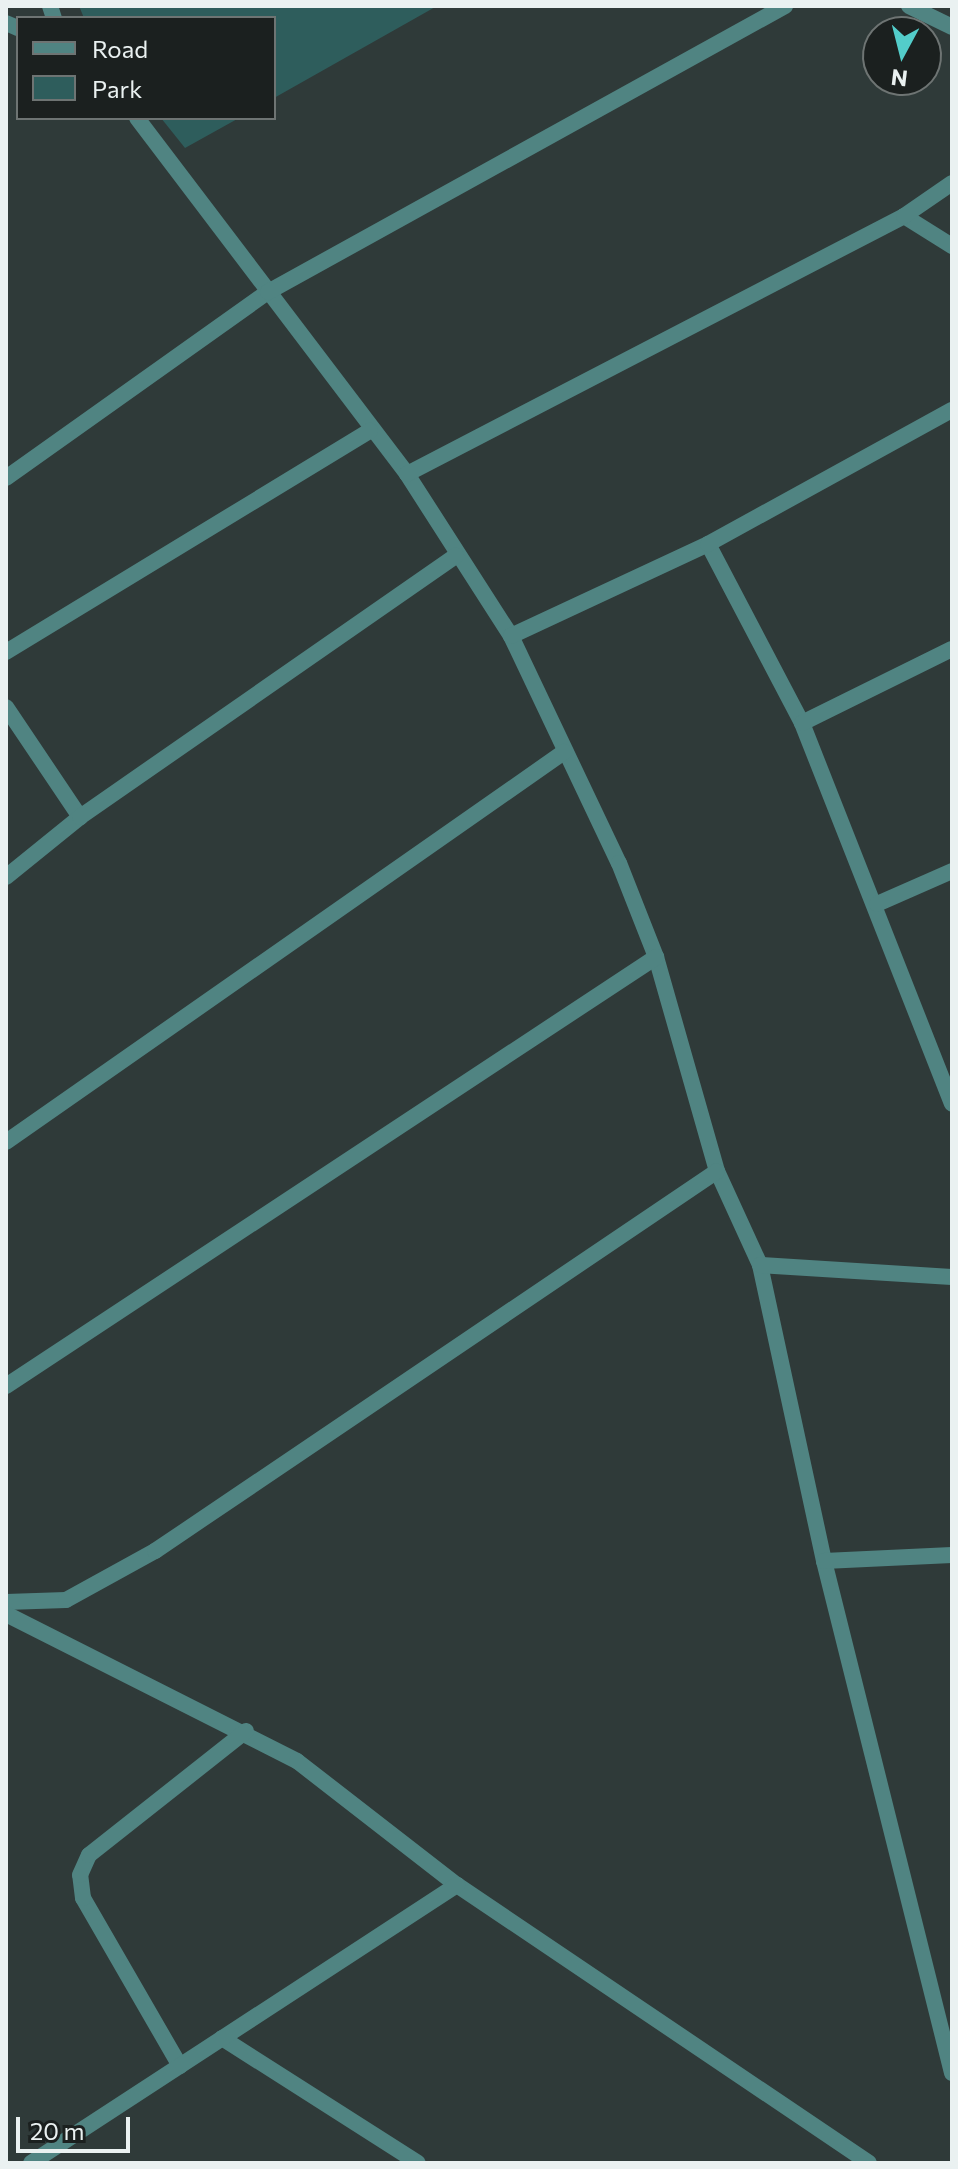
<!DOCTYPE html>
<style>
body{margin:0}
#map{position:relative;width:958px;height:2169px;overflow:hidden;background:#2f3a39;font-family:Commissioner,sans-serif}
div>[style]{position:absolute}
.green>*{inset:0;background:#2e5d5c}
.minor>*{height:16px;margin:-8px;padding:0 8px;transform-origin:8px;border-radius:8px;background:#508482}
span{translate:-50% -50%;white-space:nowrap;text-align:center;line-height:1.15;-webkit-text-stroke:8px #1b201f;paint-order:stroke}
.frame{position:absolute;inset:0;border:8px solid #eaf1f1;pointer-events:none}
.legend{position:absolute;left:16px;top:16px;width:260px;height:104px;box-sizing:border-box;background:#1b201f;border:2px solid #6e7473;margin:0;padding:10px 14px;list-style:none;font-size:24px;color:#eaf1f1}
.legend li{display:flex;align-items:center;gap:16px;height:40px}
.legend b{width:40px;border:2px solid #6e7473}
.north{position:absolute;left:862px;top:16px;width:80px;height:80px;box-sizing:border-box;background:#1b201f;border:2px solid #6e7473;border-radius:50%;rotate:187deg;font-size:22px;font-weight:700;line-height:32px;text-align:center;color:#eaf1f1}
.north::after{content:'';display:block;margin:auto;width:28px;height:36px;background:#53cdca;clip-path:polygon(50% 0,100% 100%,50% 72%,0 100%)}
.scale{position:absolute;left:16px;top:2117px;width:114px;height:36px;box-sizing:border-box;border:4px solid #eaf1f1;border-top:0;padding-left:10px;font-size:24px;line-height:28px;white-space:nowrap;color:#eaf1f1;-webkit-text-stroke:6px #1b201f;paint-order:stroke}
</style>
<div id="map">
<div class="green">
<i style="clip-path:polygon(79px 6px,437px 6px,274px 98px,274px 18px,84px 18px)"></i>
<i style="clip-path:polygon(161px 118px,239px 118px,185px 148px)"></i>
</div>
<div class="minor">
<i style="left:50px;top:6px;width:13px;rotate:72deg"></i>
<i style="left:909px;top:6px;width:48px;rotate:26deg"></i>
<i style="left:6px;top:23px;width:13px;rotate:23deg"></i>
<i style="left:137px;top:118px;width:447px;rotate:52.8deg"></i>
<i style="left:407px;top:474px;width:193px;rotate:57.3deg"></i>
<i style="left:511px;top:636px;width:251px;rotate:64.6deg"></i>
<i style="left:619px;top:863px;width:101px;rotate:68.5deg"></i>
<i style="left:656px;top:957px;width:223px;rotate:74.1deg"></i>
<i style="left:717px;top:1171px;width:103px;rotate:65.4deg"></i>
<i style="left:760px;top:1265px;width:303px;rotate:77.8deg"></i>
<i style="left:824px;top:1561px;width:528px;rotate:75.96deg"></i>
<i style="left:904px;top:216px;width:57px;rotate:32deg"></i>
<i style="left:407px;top:474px;width:560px;rotate:-27.43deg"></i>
<i style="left:904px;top:216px;width:58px;rotate:-34.5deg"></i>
<i style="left:6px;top:478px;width:321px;rotate:-35.4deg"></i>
<i style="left:268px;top:292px;width:591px;rotate:-28.95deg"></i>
<i style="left:708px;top:544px;width:202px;rotate:62.3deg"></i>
<i style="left:802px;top:723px;width:409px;rotate:68.5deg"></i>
<i style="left:511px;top:636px;width:217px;rotate:-25deg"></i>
<i style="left:708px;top:544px;width:278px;rotate:-28.8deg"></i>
<i style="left:6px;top:652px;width:426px;rotate:-31.3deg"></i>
<i style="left:6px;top:707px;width:133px;rotate:56.1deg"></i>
<i style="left:802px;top:723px;width:167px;rotate:-26.3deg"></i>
<i style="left:6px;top:877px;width:95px;rotate:-39deg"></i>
<i style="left:80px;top:817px;width:458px;rotate:-34.8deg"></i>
<i style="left:877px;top:904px;width:82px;rotate:-23.7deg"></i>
<i style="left:6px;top:1142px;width:681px;rotate:-34.95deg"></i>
<i style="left:760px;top:1265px;width:192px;rotate:3.6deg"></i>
<i style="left:6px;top:1386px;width:779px;rotate:-33.42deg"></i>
<i style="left:824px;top:1561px;width:128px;rotate:-2.7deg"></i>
<i style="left:6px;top:1602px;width:60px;rotate:-1.9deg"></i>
<i style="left:66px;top:1600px;width:102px;rotate:-28.8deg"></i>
<i style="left:155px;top:1551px;width:678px;rotate:-34.06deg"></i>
<i style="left:6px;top:1614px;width:326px;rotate:26.8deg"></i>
<i style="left:297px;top:1761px;width:202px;rotate:37.8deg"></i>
<i style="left:457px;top:1885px;width:497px;rotate:34deg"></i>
<i style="left:222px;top:2038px;width:232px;rotate:32.5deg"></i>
<i style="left:180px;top:2066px;width:194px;rotate:-120deg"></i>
<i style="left:83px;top:1898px;width:23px;rotate:-97deg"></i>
<i style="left:80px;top:1875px;width:22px;rotate:-66deg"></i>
<i style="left:89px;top:1855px;width:200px;rotate:-38.3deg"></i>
<i style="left:31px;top:2163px;width:509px;rotate:-33.13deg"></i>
</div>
<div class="frame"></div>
<ul class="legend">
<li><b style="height:10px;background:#508482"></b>Road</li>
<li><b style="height:22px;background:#2e5d5c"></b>Park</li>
</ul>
<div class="north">N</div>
<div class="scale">20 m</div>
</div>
